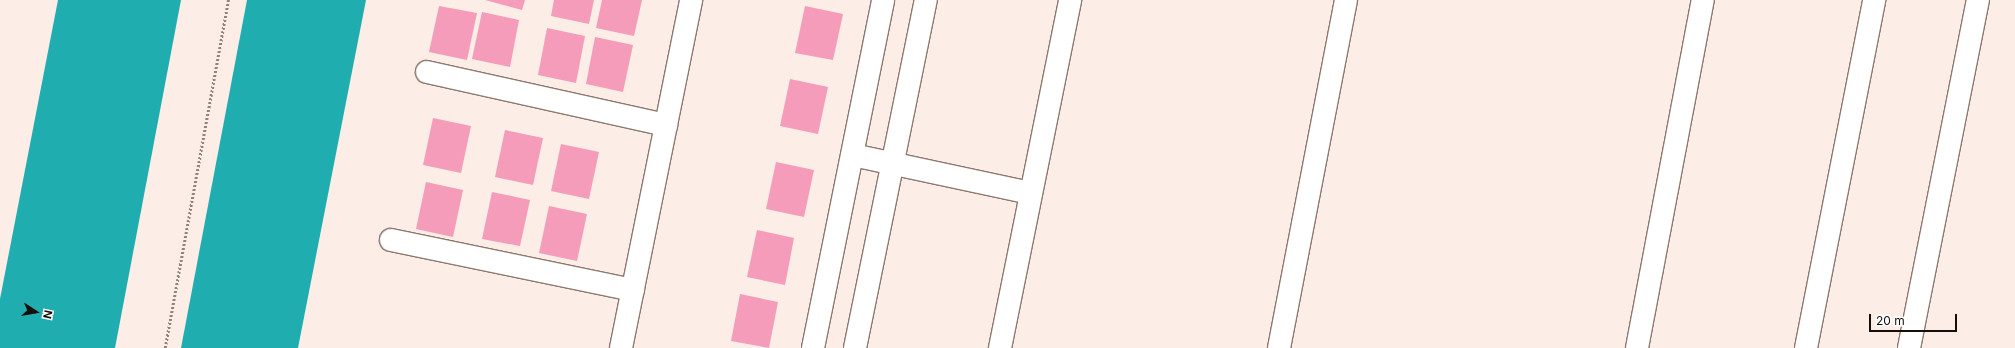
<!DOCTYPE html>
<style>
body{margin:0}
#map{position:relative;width:2015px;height:348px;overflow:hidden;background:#fceee7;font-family:Inter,sans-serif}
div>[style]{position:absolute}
.water>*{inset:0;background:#1fadb0}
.building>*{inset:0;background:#f49cb9}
.path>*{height:2.5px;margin-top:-1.25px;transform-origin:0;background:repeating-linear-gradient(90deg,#8e847e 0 2px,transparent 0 4px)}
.roads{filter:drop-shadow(1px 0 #8d786e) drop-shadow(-1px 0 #8d786e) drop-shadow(0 1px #8d786e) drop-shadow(0 -1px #8d786e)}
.minor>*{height:22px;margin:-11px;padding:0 11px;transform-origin:11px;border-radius:11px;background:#fff}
span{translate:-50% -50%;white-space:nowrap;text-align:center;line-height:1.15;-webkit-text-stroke:3.5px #fff;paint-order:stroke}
.north{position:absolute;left:16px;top:292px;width:40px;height:40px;-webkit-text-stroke:3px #fff;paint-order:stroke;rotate:102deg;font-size:11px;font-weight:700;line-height:16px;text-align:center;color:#150e0a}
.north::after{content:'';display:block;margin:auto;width:14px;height:18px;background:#150e0a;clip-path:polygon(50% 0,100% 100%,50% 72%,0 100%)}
.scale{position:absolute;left:1869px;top:314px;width:88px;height:18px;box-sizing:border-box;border:2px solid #150e0a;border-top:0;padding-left:5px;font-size:12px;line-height:14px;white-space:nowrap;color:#150e0a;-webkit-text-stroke:3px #fff;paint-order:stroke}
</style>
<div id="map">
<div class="water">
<i style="clip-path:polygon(58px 0,181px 0,115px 348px,0 348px,0 299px)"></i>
<i style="clip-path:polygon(247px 0,366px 0,298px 348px,181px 348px)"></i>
</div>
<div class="building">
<i style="clip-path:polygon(485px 0,525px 0,522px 10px)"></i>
<i style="clip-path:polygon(554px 0,594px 0,589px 24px,551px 16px)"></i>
<i style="clip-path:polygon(602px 0,642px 0,634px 36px,596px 28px)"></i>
<i style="clip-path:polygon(439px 6px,477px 13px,467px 60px,429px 52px)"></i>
<i style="clip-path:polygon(805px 6px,843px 14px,833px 60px,795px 53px)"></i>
<i style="clip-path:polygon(482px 12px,519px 20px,510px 67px,472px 59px)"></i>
<i style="clip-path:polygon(547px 28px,585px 36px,576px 83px,538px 75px)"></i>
<i style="clip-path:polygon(595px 37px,633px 45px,623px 92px,586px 84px)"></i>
<i style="clip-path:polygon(790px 79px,828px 87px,818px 134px,780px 126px)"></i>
<i style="clip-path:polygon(433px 118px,471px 126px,461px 173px,423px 165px)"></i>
<i style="clip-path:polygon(505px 130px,543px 138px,533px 185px,495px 177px)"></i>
<i style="clip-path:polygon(561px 144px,599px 152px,589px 199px,551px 191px)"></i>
<i style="clip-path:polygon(776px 162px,814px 170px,804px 217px,766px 209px)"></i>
<i style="clip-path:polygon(426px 182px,463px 190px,453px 237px,416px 229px)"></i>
<i style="clip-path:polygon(492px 192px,530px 200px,520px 246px,482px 239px)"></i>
<i style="clip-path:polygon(549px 206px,587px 214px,577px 261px,539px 253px)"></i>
<i style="clip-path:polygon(757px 230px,794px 238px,785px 285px,747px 277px)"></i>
<i style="clip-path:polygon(740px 294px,778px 302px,769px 348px,731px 341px)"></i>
</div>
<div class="path">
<i style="left:165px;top:348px;width:354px;rotate:-79.7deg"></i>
</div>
<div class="roads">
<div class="minor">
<i style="left:427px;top:72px;width:245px;rotate:12.5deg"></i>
<i style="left:853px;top:155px;width:181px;rotate:12.1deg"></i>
<i style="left:391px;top:240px;width:247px;rotate:11.7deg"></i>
<i style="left:621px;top:348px;width:355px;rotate:-78.6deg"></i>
<i style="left:813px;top:348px;width:355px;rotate:-78.6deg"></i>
<i style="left:855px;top:348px;width:355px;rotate:-78.5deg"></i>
<i style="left:1000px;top:348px;width:355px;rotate:-78.6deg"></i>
<i style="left:1279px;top:348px;width:354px;rotate:-79.1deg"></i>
<i style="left:1637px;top:348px;width:354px;rotate:-79.3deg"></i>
<i style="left:1806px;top:348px;width:355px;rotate:-78.9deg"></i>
<i style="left:1909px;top:348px;width:355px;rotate:-78.8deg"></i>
</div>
</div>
<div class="north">N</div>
<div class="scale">20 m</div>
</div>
